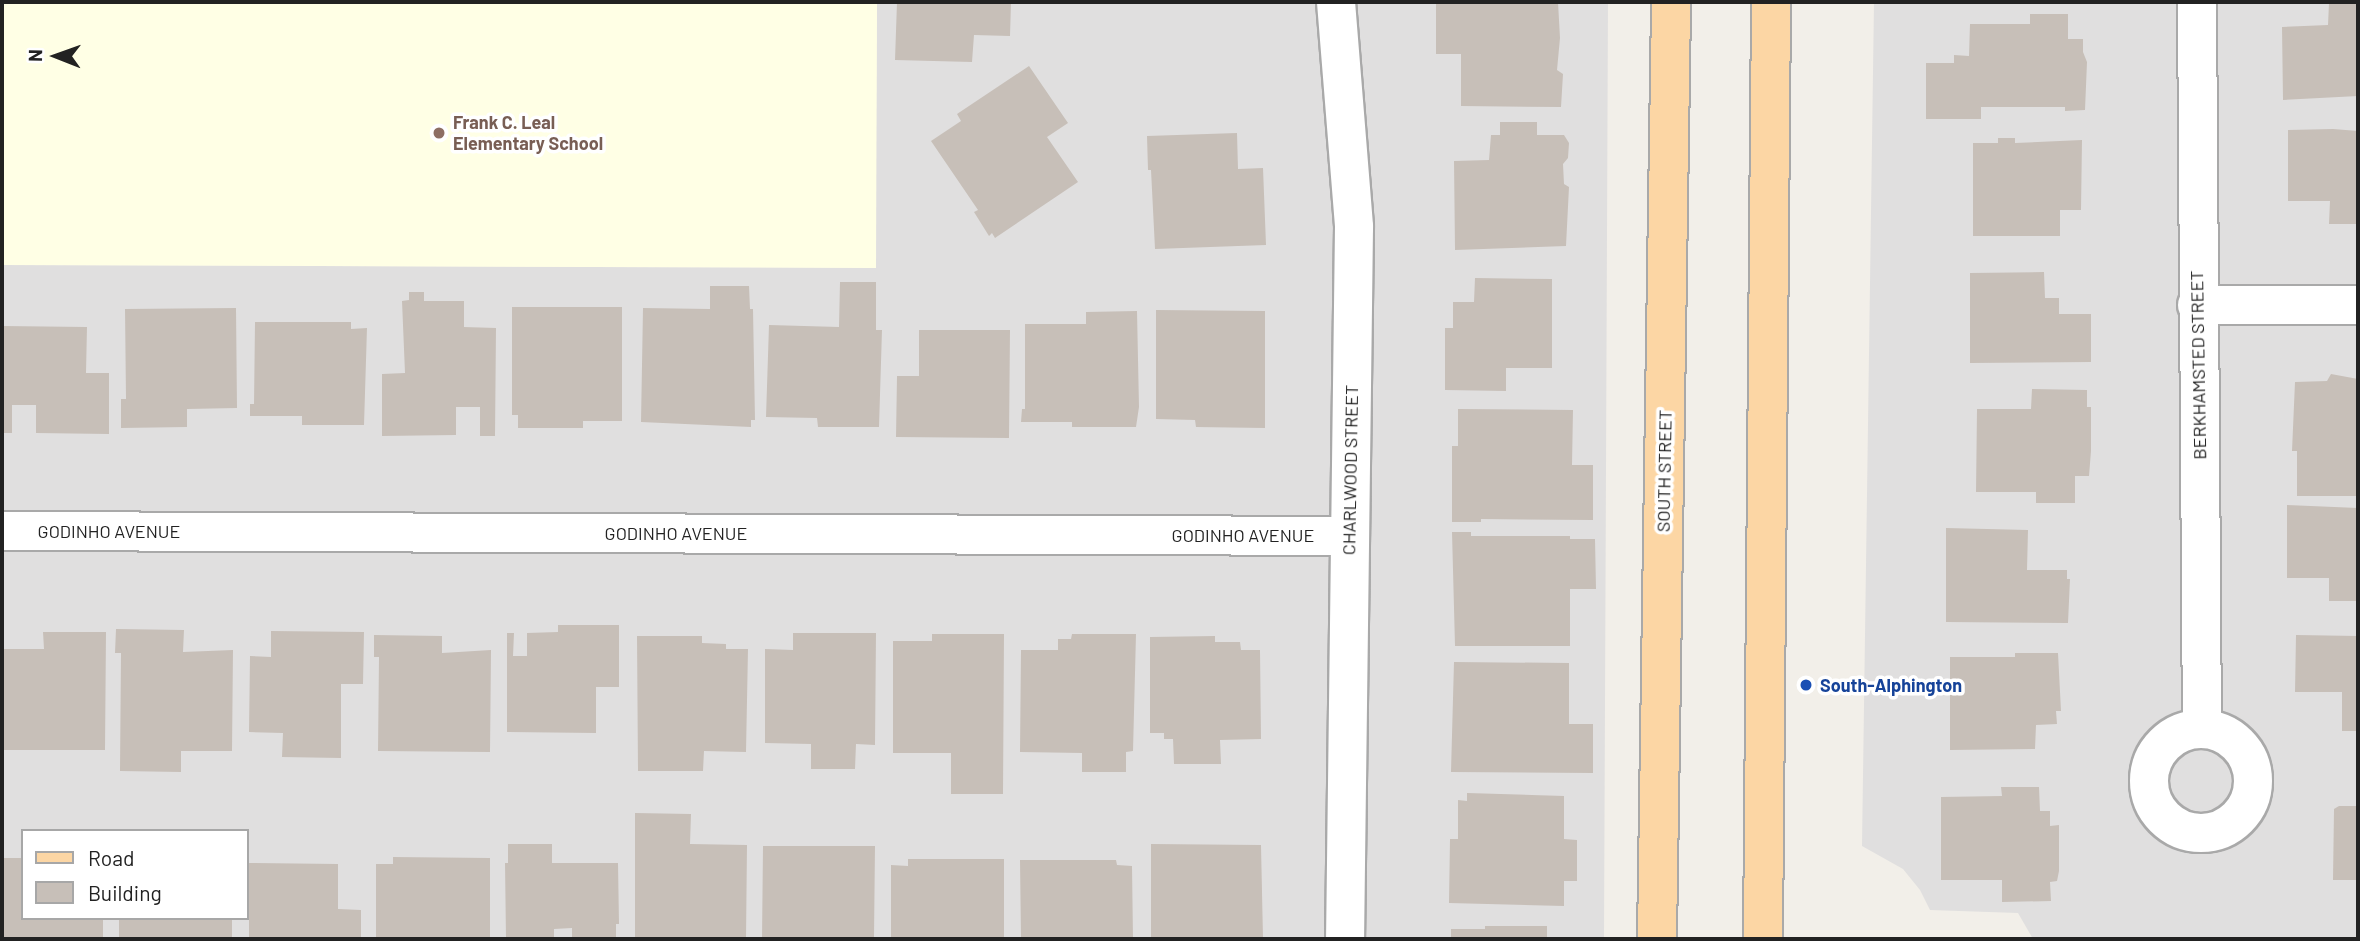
<!DOCTYPE html>
<style>
body{margin:0}
#map{position:relative;width:2360px;height:941px;overflow:hidden;background:#f2efe9;font-family:Barlow,sans-serif}
div>[style]{position:absolute}
.residential>*{inset:0;background:#e0dfdf}
.education>*{inset:0;background:#ffffe5}
.building>*{inset:0;background:#c7bfb8}
.roads{filter:drop-shadow(2px 0 #a9a9a9) drop-shadow(-2px 0 #a9a9a9) drop-shadow(0 2px #a9a9a9) drop-shadow(0 -2px #a9a9a9)}
.minor>*{height:38px;margin:-19px;padding:0 19px;transform-origin:19px;border-radius:19px;background:#fff}
.minor>.ring{margin:-19px;padding:0;box-sizing:content-box;background:none;border:38px solid #fff;border-radius:50%}
.primary>*{height:38px;margin:-19px;padding:0 19px;transform-origin:19px;border-radius:19px;background:#fcd6a4}
.dots>*{width:19px;height:19px;translate:-50% -50%;box-sizing:border-box;border:4px solid #fff;border-radius:50%}
span{translate:-50% -50%;white-space:nowrap;text-align:center;line-height:1.15;-webkit-text-stroke:7px #fff;paint-order:stroke}
.education-label{font-size:18px;color:#785e54;font-weight:700}
.left{translate:0 -50%;text-align:left}
.street-label{font-size:18px;color:#222}
.transit-label{font-size:18px;color:#164399;font-weight:700}
.frame{position:absolute;inset:0;border:4px solid #222;pointer-events:none}
.legend{position:absolute;left:21px;top:829px;width:228px;height:91px;box-sizing:border-box;background:#fff;border:2px solid #a7a7a7;margin:0;padding:9px 12px;list-style:none;font-size:21px;color:#222}
.legend li{display:flex;align-items:center;gap:14px;height:35px}
.legend b{width:35px;border:2px solid #a7a7a7}
.north{position:absolute;left:21px;top:21px;width:70px;height:70px;-webkit-text-stroke:5px #fff;paint-order:stroke;rotate:271deg;font-size:19px;font-weight:700;line-height:28px;text-align:center;color:#222}
.north::after{content:'';display:block;margin:auto;width:24px;height:32px;background:#222;clip-path:polygon(50% 0,100% 100%,50% 72%,0 100%)}
</style>
<div id="map">
<div class="residential">
<i style="clip-path:polygon(evenodd,877px 2px,1608px 2px,1604px 939px,2px 939px,2px 265px,875px 268px,877px 2px,23px 831px,247px 831px,247px 918px,23px 918px,23px 831px)"></i>
<i style="clip-path:polygon(1874px 2px,2358px 2px,2358px 939px,2033px 939px,2018px 913px,1930px 910px,1920px 890px,1903px 869px,1862px 846px)"></i>
</div>
<div class="education">
<i style="clip-path:polygon(2px 2px,877px 2px,876px 268px,2px 265px)"></i>
</div>
<div class="building">
<i style="clip-path:polygon(897px 2px,1011px 2px,1010px 36px,974px 35px,972px 62px,895px 60px)"></i>
<i style="clip-path:polygon(1436px 2px,1558px 2px,1560px 38px,1557px 70px,1563px 74px,1561px 107px,1461px 106px,1461px 54px,1436px 54px)"></i>
<i style="clip-path:polygon(2358px 2px,2358px 96px,2283px 100px,2282px 27px,2328px 25px,2329px 3px)"></i>
<i style="clip-path:polygon(2030px 14px,2068px 14px,2068px 39px,2083px 39px,2083px 52px,2087px 62px,2085px 110px,2065px 111px,2065px 107px,1981px 107px,1981px 119px,1926px 119px,1926px 63px,1954px 63px,1954px 55px,1969px 56px,1970px 24px,2030px 24px)"></i>
<i style="clip-path:polygon(1029px 66px,1068px 123px,1047px 137px,1078px 182px,995px 238px,992px 233px,989px 236px,974px 212px,978px 210px,931px 141px,961px 121px,957px 114px)"></i>
<i style="clip-path:polygon(1500px 122px,1537px 122px,1537px 135px,1564px 135px,1569px 143px,1568px 158px,1563px 164px,1564px 184px,1569px 187px,1566px 246px,1455px 250px,1454px 161px,1489px 160px,1491px 135px,1500px 135px)"></i>
<i style="clip-path:polygon(2333px 129px,2358px 131px,2358px 224px,2329px 224px,2330px 201px,2288px 201px,2288px 130px)"></i>
<i style="clip-path:polygon(1237px 133px,1238px 169px,1263px 168px,1266px 245px,1155px 249px,1151px 170px,1148px 170px,1147px 136px)"></i>
<i style="clip-path:polygon(1998px 138px,2015px 138px,2015px 143px,2082px 140px,2081px 210px,2060px 210px,2060px 236px,1973px 236px,1973px 143px,1998px 143px)"></i>
<i style="clip-path:polygon(2044px 272px,2045px 298px,2059px 298px,2059px 314px,2091px 314px,2091px 362px,1970px 363px,1970px 273px)"></i>
<i style="clip-path:polygon(1475px 278px,1552px 279px,1552px 368px,1506px 368px,1506px 391px,1445px 390px,1445px 328px,1453px 328px,1453px 302px,1474px 302px)"></i>
<i style="clip-path:polygon(840px 282px,876px 282px,876px 330px,882px 330px,879px 427px,818px 427px,817px 418px,766px 417px,769px 325px,839px 327px)"></i>
<i style="clip-path:polygon(710px 286px,749px 286px,750px 309px,753px 309px,755px 420px,751px 420px,751px 427px,641px 422px,643px 308px,710px 309px)"></i>
<i style="clip-path:polygon(409px 292px,424px 292px,424px 301px,464px 301px,464px 327px,496px 328px,495px 436px,480px 436px,480px 407px,456px 407px,456px 435px,382px 436px,382px 374px,405px 373px,402px 301px,409px 300px)"></i>
<i style="clip-path:polygon(512px 307px,622px 307px,622px 421px,583px 421px,583px 428px,518px 428px,518px 415px,512px 415px)"></i>
<i style="clip-path:polygon(236px 308px,237px 408px,187px 409px,187px 427px,121px 428px,121px 399px,126px 399px,125px 309px)"></i>
<i style="clip-path:polygon(1156px 310px,1265px 311px,1265px 428px,1196px 427px,1195px 420px,1156px 419px)"></i>
<i style="clip-path:polygon(1137px 311px,1139px 407px,1136px 427px,1072px 427px,1072px 422px,1021px 422px,1022px 409px,1025px 409px,1025px 324px,1086px 324px,1086px 312px)"></i>
<i style="clip-path:polygon(255px 322px,351px 322px,351px 329px,367px 328px,364px 425px,302px 425px,302px 416px,250px 416px,250px 404px,254px 404px)"></i>
<i style="clip-path:polygon(2px 326px,87px 327px,86px 373px,109px 373px,109px 434px,36px 433px,36px 405px,12px 405px,12px 433px,2px 433px)"></i>
<i style="clip-path:polygon(919px 330px,1010px 330px,1009px 438px,896px 437px,897px 376px,919px 376px)"></i>
<i style="clip-path:polygon(2331px 374px,2358px 379px,2358px 496px,2297px 496px,2297px 451px,2292px 451px,2295px 382px,2327px 381px)"></i>
<i style="clip-path:polygon(2032px 389px,2087px 390px,2087px 407px,2091px 407px,2091px 451px,2089px 476px,2075px 476px,2075px 503px,2036px 503px,2036px 492px,1976px 492px,1977px 409px,2031px 409px)"></i>
<i style="clip-path:polygon(1458px 409px,1573px 410px,1572px 465px,1593px 465px,1593px 520px,1481px 519px,1481px 522px,1452px 522px,1452px 446px,1458px 446px)"></i>
<i style="clip-path:polygon(2287px 505px,2358px 508px,2358px 601px,2329px 601px,2329px 578px,2287px 578px)"></i>
<i style="clip-path:polygon(1946px 528px,2028px 530px,2027px 570px,2067px 570px,2067px 579px,2070px 579px,2068px 623px,1946px 622px)"></i>
<i style="clip-path:polygon(1452px 532px,1471px 532px,1471px 536px,1570px 536px,1570px 539px,1595px 539px,1596px 589px,1570px 589px,1570px 646px,1455px 646px)"></i>
<i style="clip-path:polygon(558px 625px,619px 625px,619px 687px,596px 687px,596px 733px,507px 732px,507px 633px,514px 633px,513px 656px,527px 656px,527px 633px,558px 632px)"></i>
<i style="clip-path:polygon(116px 629px,184px 630px,183px 652px,233px 650px,232px 751px,181px 751px,181px 772px,120px 771px,121px 653px,115px 653px)"></i>
<i style="clip-path:polygon(271px 631px,364px 632px,363px 684px,341px 684px,341px 758px,282px 757px,283px 733px,249px 732px,250px 656px,271px 657px)"></i>
<i style="clip-path:polygon(43px 632px,106px 632px,105px 750px,2px 750px,2px 649px,44px 649px)"></i>
<i style="clip-path:polygon(793px 633px,876px 633px,875px 745px,856px 744px,855px 769px,811px 769px,811px 744px,765px 743px,765px 649px,793px 650px)"></i>
<i style="clip-path:polygon(932px 634px,1004px 634px,1003px 794px,951px 794px,951px 753px,893px 753px,893px 641px,932px 641px)"></i>
<i style="clip-path:polygon(1072px 634px,1136px 634px,1133px 751px,1126px 752px,1126px 772px,1082px 772px,1082px 753px,1020px 752px,1021px 650px,1058px 650px,1058px 639px,1071px 639px)"></i>
<i style="clip-path:polygon(374px 635px,442px 636px,442px 653px,491px 650px,490px 752px,378px 751px,379px 657px,374px 657px)"></i>
<i style="clip-path:polygon(2296px 635px,2358px 636px,2358px 731px,2342px 731px,2342px 692px,2295px 692px)"></i>
<i style="clip-path:polygon(637px 636px,702px 636px,702px 643px,726px 644px,726px 649px,748px 649px,746px 752px,704px 751px,703px 771px,638px 771px)"></i>
<i style="clip-path:polygon(1215px 636px,1215px 642px,1240px 642px,1241px 650px,1260px 650px,1261px 739px,1220px 740px,1221px 764px,1174px 764px,1173px 739px,1164px 739px,1164px 733px,1150px 733px,1150px 637px)"></i>
<i style="clip-path:polygon(2015px 653px,2058px 653px,2061px 711px,2056px 711px,2057px 724px,2036px 725px,2035px 749px,1950px 750px,1950px 657px,2015px 657px)"></i>
<i style="clip-path:polygon(1454px 662px,1569px 663px,1569px 724px,1593px 724px,1593px 773px,1451px 772px)"></i>
<i style="clip-path:polygon(2001px 787px,2039px 787px,2040px 811px,2050px 811px,2050px 826px,2059px 825px,2059px 871px,2057px 881px,2050px 882px,2051px 901px,2002px 902px,2002px 880px,1941px 880px,1941px 797px,2002px 796px)"></i>
<i style="clip-path:polygon(1467px 793px,1564px 796px,1564px 839px,1577px 840px,1577px 881px,1564px 881px,1564px 906px,1449px 903px,1450px 839px,1458px 839px,1458px 800px,1467px 801px)"></i>
<i style="clip-path:polygon(2339px 806px,2358px 806px,2358px 880px,2333px 880px,2334px 809px)"></i>
<i style="clip-path:polygon(635px 813px,691px 814px,690px 844px,747px 845px,746px 939px,635px 939px)"></i>
<i style="clip-path:polygon(508px 844px,552px 844px,552px 863px,618px 863px,619px 924px,616px 924px,616px 939px,572px 939px,572px 928px,554px 929px,554px 939px,506px 939px,505px 863px,508px 863px)"></i>
<i style="clip-path:polygon(1151px 844px,1261px 845px,1263px 939px,1151px 939px)"></i>
<i style="clip-path:polygon(763px 846px,875px 846px,874px 937px,878px 939px,762px 939px)"></i>
<i style="clip-path:polygon(393px 857px,490px 858px,490px 939px,376px 939px,376px 864px,393px 864px)"></i>
<i style="clip-path:polygon(2px 858px,23px 858px,23px 918px,103px 918px,103px 939px,2px 939px)"></i>
<i style="clip-path:polygon(908px 859px,1004px 859px,1004px 939px,891px 939px,891px 865px,908px 866px)"></i>
<i style="clip-path:polygon(1020px 860px,1116px 860px,1117px 865px,1132px 866px,1133px 939px,1021px 939px)"></i>
<i style="clip-path:polygon(249px 863px,338px 864px,338px 909px,361px 910px,361px 939px,249px 939px)"></i>
<i style="clip-path:polygon(119px 918px,232px 918px,232px 939px,119px 939px)"></i>
<i style="clip-path:polygon(1485px 926px,1547px 926px,1547px 939px,1451px 939px,1451px 929px,1485px 929px)"></i>
</div>
<div class="roads">
<div class="minor">
<i style="left:1336px;top:2px;width:226px;rotate:85.4deg"></i>
<i style="left:1354px;top:227px;width:712px;rotate:90.72deg"></i>
<i style="left:2197px;top:2px;width:726px;rotate:89.61deg"></i>
<i style="left:2197px;top:305px;width:161px"></i>
<i style="left:2px;top:531px;width:1347px;rotate:0.21deg"></i>
<i class="ring" style="left:2149px;top:729px;width:66px;height:66px"></i>
</div>
<div class="primary">
<i style="left:1657px;top:939px;width:937px;rotate:-89.14deg"></i>
<i style="left:1763px;top:939px;width:937px;rotate:-89.51deg"></i>
</div>
</div>
<div class="dots">
<i style="left:439px;top:133px;background:#8d6e63"></i>
<i style="left:1806px;top:685px;background:#1a4fb4"></i>
</div>
<div class="education-label">
<span class="left" style="left:453px;top:133px">Frank C. Leal<br>Elementary School</span>
</div>
<div class="street-label">
<span style="left:2198px;top:365px;rotate:-91deg">BERKHAMSTED STREET</span>
<span style="left:1350px;top:470px;rotate:-89deg">CHARLWOOD STREET</span>
<span style="left:1664px;top:471px;rotate:-89deg">SOUTH STREET</span>
<span style="left:109px;top:531px">GODINHO AVENUE</span>
<span style="left:676px;top:533px">GODINHO AVENUE</span>
<span style="left:1243px;top:535px">GODINHO AVENUE</span>
</div>
<div class="transit-label">
<span class="left" style="left:1820px;top:685px">South-Alphington</span>
</div>
<div class="frame"></div>
<ul class="legend">
<li><b style="height:9px;background:#fcd6a4"></b>Road</li>
<li><b style="height:19px;background:#c7bfb8"></b>Building</li>
</ul>
<div class="north">N</div>
</div>
